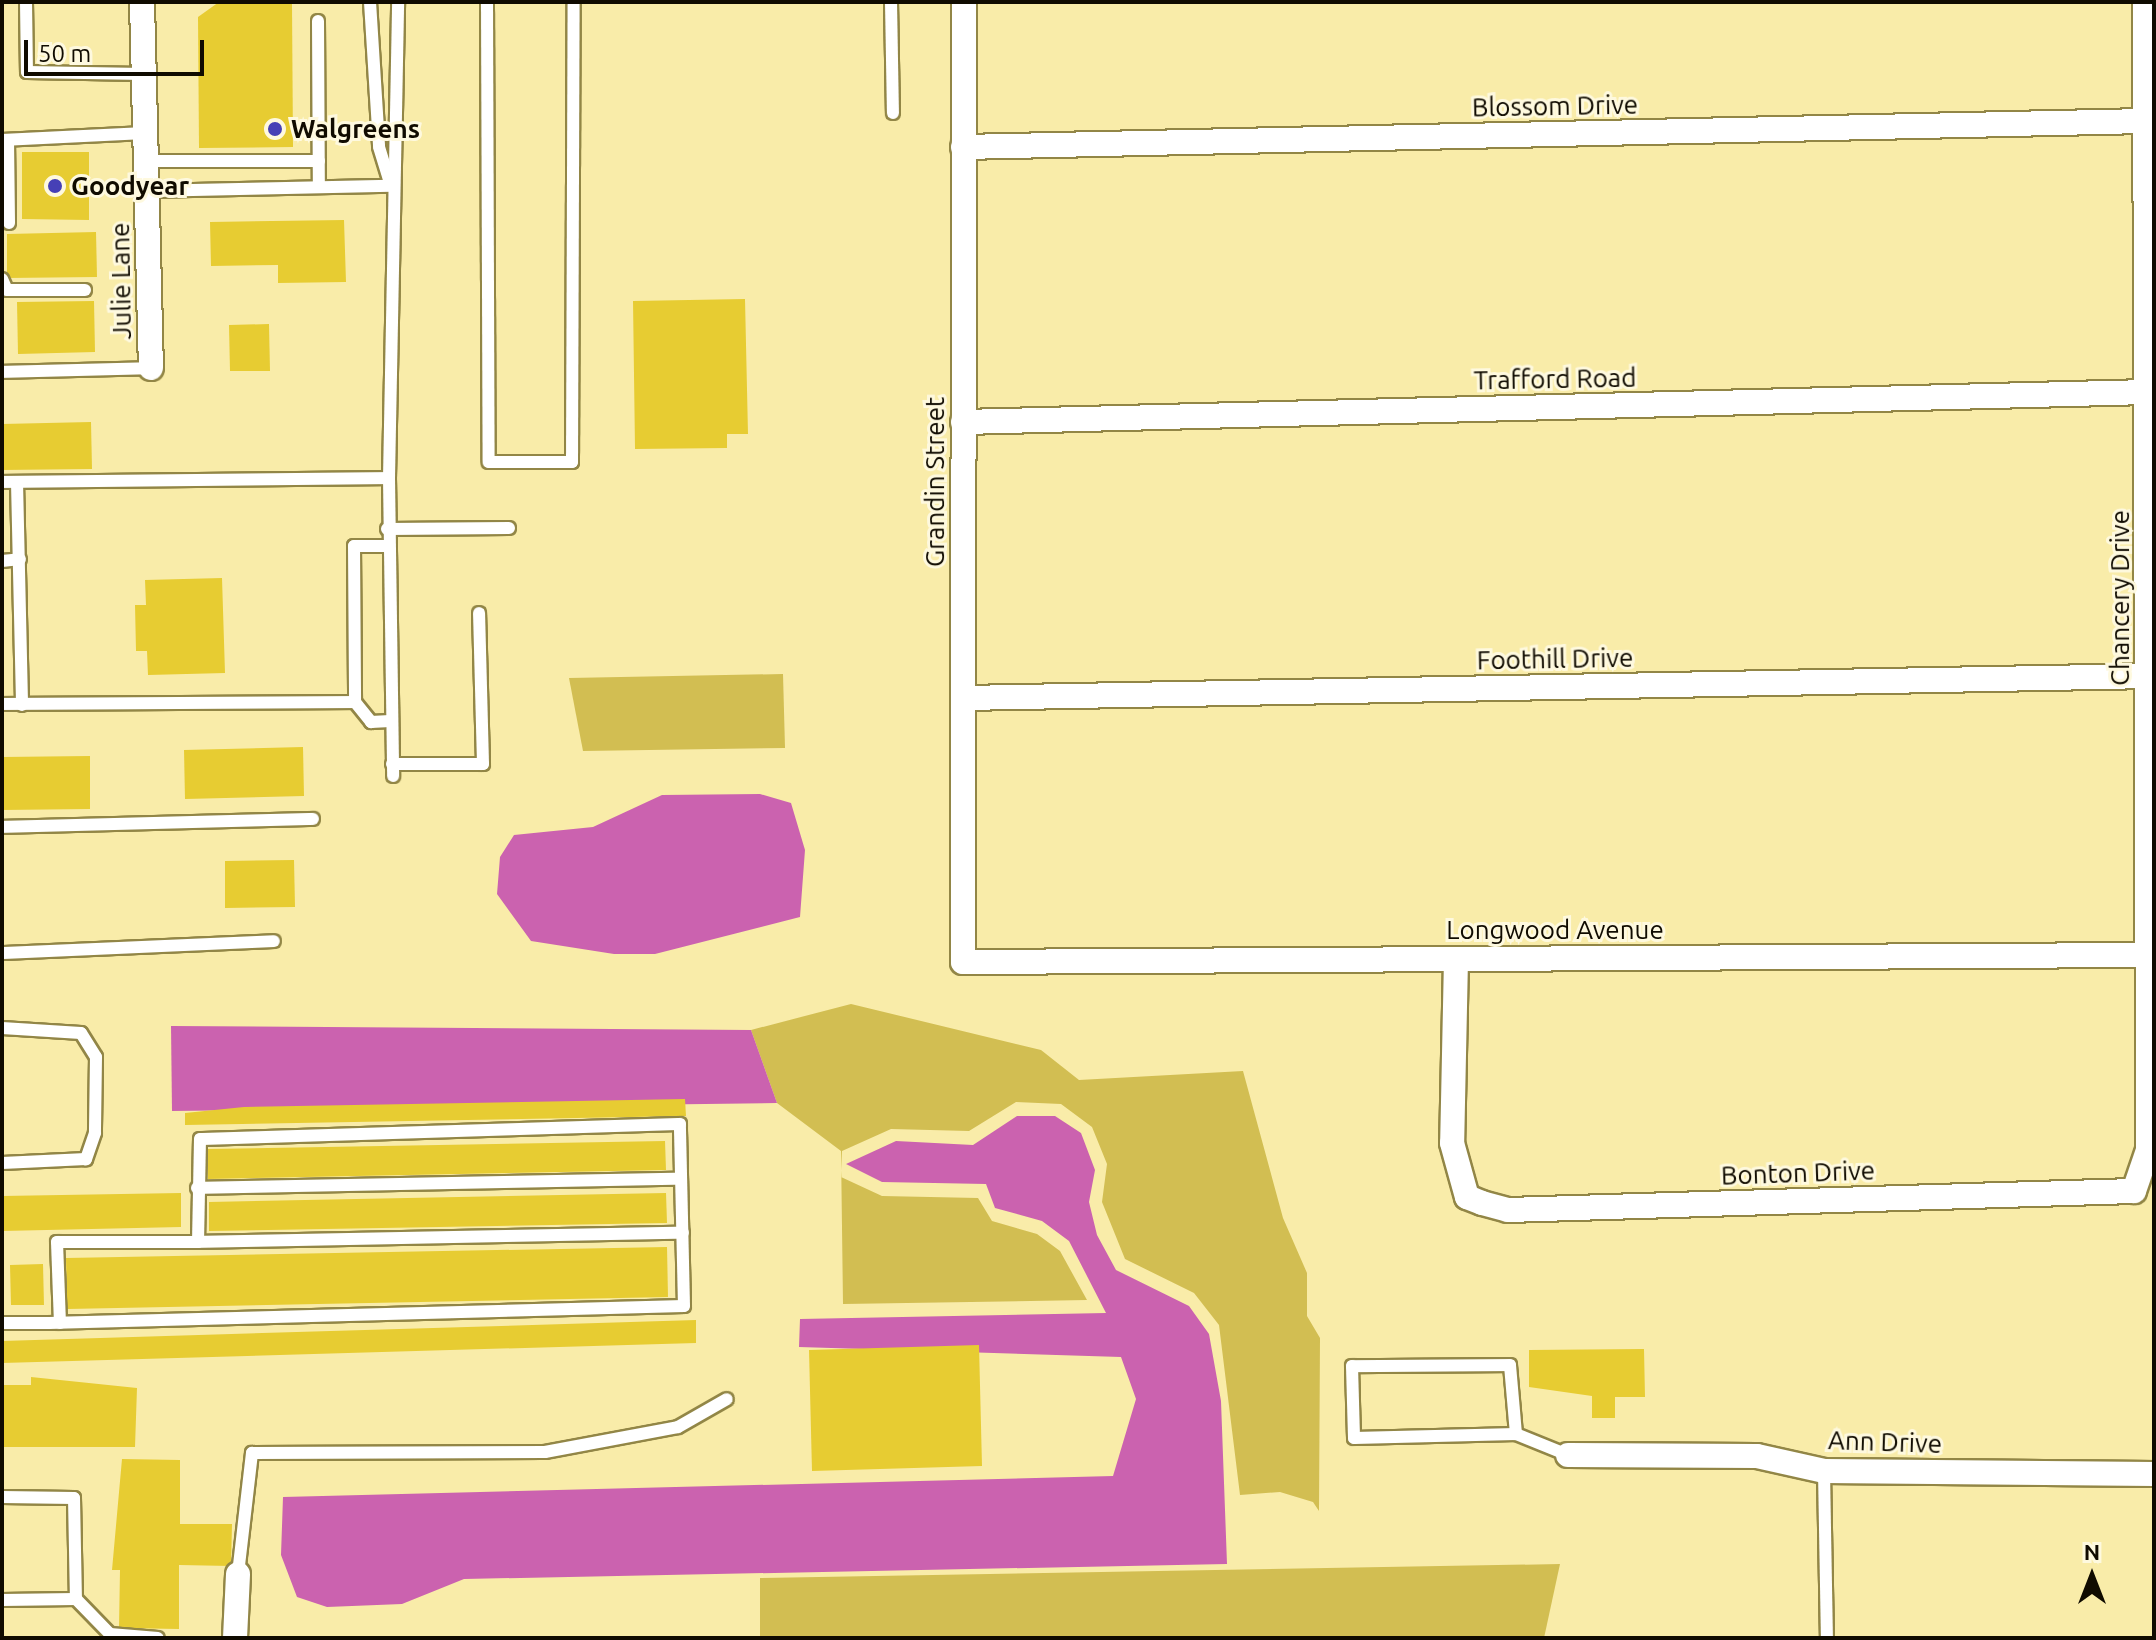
<!DOCTYPE html>
<style>
body{margin:0}
#map{position:relative;width:2156px;height:1640px;overflow:hidden;background:#f9eca9;font-family:Ubuntu,sans-serif}
div>[style]{position:absolute}
.green>*{inset:0;background:#d2be52}
.water>*{inset:0;background:#cb62af}
.building>*{inset:0;background:#e7cc32}
.roads{filter:drop-shadow(2px 0 #928646) drop-shadow(-2px 0 #928646) drop-shadow(0 2px #928646) drop-shadow(0 -2px #928646)}
.service>*{height:12px;margin:-6px;padding:0 6px;transform-origin:6px;border-radius:6px;background:#fff}
.minor>*{height:24px;margin:-12px;padding:0 12px;transform-origin:12px;border-radius:12px;background:#fff}
.dots>*{width:22px;height:22px;translate:-50% -50%;box-sizing:border-box;border:4px solid #fef9df;border-radius:50%}
span{translate:-50% -50%;white-space:nowrap;text-align:center;line-height:1.15;-webkit-text-stroke:6px #fef9df;paint-order:stroke}
.street-label{font-size:26px;color:#100b00}
.poi-label{font-size:26px;color:#100b00;font-weight:700}
.left{translate:0 -50%;text-align:left}
.frame{position:absolute;inset:0;border:4px solid #100b00;pointer-events:none}
.north{position:absolute;left:2052px;top:1536px;width:80px;height:80px;-webkit-text-stroke:6px #fef9df;paint-order:stroke;rotate:0deg;font-size:22px;font-weight:700;line-height:32px;text-align:center;color:#100b00}
.north::after{content:'';display:block;margin:auto;width:28px;height:36px;background:#100b00;clip-path:polygon(50% 0,100% 100%,50% 72%,0 100%)}
.scale{position:absolute;left:24px;top:40px;width:180px;height:36px;box-sizing:border-box;border:4px solid #100b00;border-top:0;padding-left:10px;font-size:24px;line-height:28px;white-space:nowrap;color:#100b00;-webkit-text-stroke:6px #fef9df;paint-order:stroke}
</style>
<div id="map">
<div class="green">
<i style="clip-path:polygon(783px 674px,785px 748px,583px 751px,569px 678px)"></i>
<i style="clip-path:polygon(851px 1004px,1041px 1050px,1079px 1080px,1243px 1071px,1283px 1218px,1307px 1273px,1307px 1316px,1320px 1338px,1319px 1511px,1313px 1502px,1280px 1492px,1240px 1495px,1219px 1325px,1194px 1293px,1125px 1259px,1102px 1202px,1107px 1164px,1092px 1127px,1061px 1104px,1016px 1102px,969px 1131px,891px 1129px,842px 1151px,841px 1177px,882px 1196px,978px 1198px,992px 1221px,1037px 1234px,1060px 1251px,1087px 1300px,843px 1304px,841px 1151px,777px 1103px,751px 1030px)"></i>
<i style="clip-path:polygon(1560px 1564px,1544px 1638px,760px 1638px,760px 1578px)"></i>
</div>
<div class="water">
<i style="clip-path:polygon(760px 794px,791px 803px,805px 850px,800px 917px,655px 954px,614px 954px,531px 941px,497px 894px,500px 857px,514px 835px,593px 827px,662px 795px)"></i>
<i style="clip-path:polygon(171px 1026px,751px 1030px,777px 1103px,172px 1111px)"></i>
<i style="clip-path:polygon(1017px 1116px,1055px 1116px,1081px 1133px,1095px 1170px,1089px 1202px,1097px 1235px,1116px 1270px,1189px 1306px,1209px 1334px,1221px 1401px,1227px 1564px,464px 1579px,402px 1604px,327px 1607px,297px 1597px,281px 1555px,283px 1497px,1113px 1476px,1136px 1399px,1121px 1357px,799px 1347px,800px 1319px,1106px 1313px,1069px 1241px,1042px 1221px,995px 1208px,986px 1184px,882px 1182px,846px 1164px,896px 1141px,973px 1145px)"></i>
</div>
<div class="building">
<i style="clip-path:polygon(219px 2px,292px 4px,293px 147px,199px 148px,198px 17px)"></i>
<i style="clip-path:polygon(22px 152px,89px 152px,89px 220px,22px 219px)"></i>
<i style="clip-path:polygon(344px 220px,346px 282px,278px 283px,278px 265px,211px 266px,210px 222px)"></i>
<i style="clip-path:polygon(96px 232px,97px 277px,7px 278px,7px 234px)"></i>
<i style="clip-path:polygon(745px 299px,748px 434px,727px 434px,727px 448px,635px 449px,633px 301px)"></i>
<i style="clip-path:polygon(94px 301px,95px 352px,18px 354px,17px 302px)"></i>
<i style="clip-path:polygon(269px 324px,270px 371px,230px 371px,229px 325px)"></i>
<i style="clip-path:polygon(91px 422px,92px 469px,2px 470px,2px 424px)"></i>
<i style="clip-path:polygon(222px 578px,225px 673px,148px 675px,147px 651px,136px 651px,135px 605px,146px 605px,145px 580px)"></i>
<i style="clip-path:polygon(303px 747px,304px 796px,185px 799px,184px 750px)"></i>
<i style="clip-path:polygon(90px 756px,90px 809px,2px 810px,2px 757px)"></i>
<i style="clip-path:polygon(294px 860px,295px 907px,225px 908px,225px 861px)"></i>
<i style="clip-path:polygon(685px 1099px,686px 1116px,185px 1125px,185px 1113px,244px 1107px)"></i>
<i style="clip-path:polygon(665px 1141px,666px 1170px,208px 1179px,207px 1149px)"></i>
<i style="clip-path:polygon(181px 1193px,181px 1227px,2px 1231px,2px 1196px)"></i>
<i style="clip-path:polygon(666px 1193px,667px 1223px,209px 1231px,209px 1202px)"></i>
<i style="clip-path:polygon(667px 1247px,668px 1297px,67px 1309px,66px 1258px)"></i>
<i style="clip-path:polygon(43px 1264px,44px 1305px,11px 1305px,10px 1265px)"></i>
<i style="clip-path:polygon(696px 1320px,696px 1343px,2px 1363px,2px 1341px)"></i>
<i style="clip-path:polygon(979px 1345px,982px 1466px,812px 1471px,809px 1350px)"></i>
<i style="clip-path:polygon(1644px 1349px,1645px 1397px,1615px 1397px,1615px 1418px,1592px 1418px,1592px 1396px,1529px 1387px,1529px 1350px)"></i>
<i style="clip-path:polygon(31px 1377px,137px 1388px,135px 1447px,2px 1447px,2px 1385px,31px 1385px)"></i>
<i style="clip-path:polygon(122px 1459px,180px 1460px,180px 1524px,232px 1524px,231px 1566px,179px 1565px,179px 1629px,119px 1628px,120px 1570px,112px 1570px)"></i>
</div>
<div class="roads">
<div class="service">
<i style="left:26px;top:2px;width:70px;rotate:89.2deg"></i>
<i style="left:27px;top:72px;width:116px;rotate:1deg"></i>
<i style="left:370px;top:2px;width:145px;rotate:86.4deg"></i>
<i style="left:379px;top:147px;width:38px;rotate:73deg"></i>
<i style="left:487px;top:2px;width:460px;rotate:89.8deg"></i>
<i style="left:489px;top:462px;width:83px"></i>
<i style="left:572px;top:462px;width:460px;rotate:-89.8deg"></i>
<i style="left:891px;top:2px;width:111px;rotate:89deg"></i>
<i style="left:318px;top:21px;width:166px;rotate:89.7deg"></i>
<i style="left:2px;top:140px;width:143px;rotate:-2.8deg"></i>
<i style="left:8px;top:140px;width:83px;rotate:89.3deg"></i>
<i style="left:146px;top:161px;width:173px"></i>
<i style="left:146px;top:191px;width:245px;rotate:-1.2deg"></i>
<i style="left:2px;top:279px;width:12px;rotate:66deg"></i>
<i style="left:7px;top:290px;width:78px"></i>
<i style="left:2px;top:372px;width:149px;rotate:-1.5deg"></i>
<i style="left:389px;top:478px;width:298px;rotate:89.2deg"></i>
<i style="left:2px;top:482px;width:387px;rotate:-0.6deg"></i>
<i style="left:389px;top:478px;width:476px;rotate:-88.9deg"></i>
<i style="left:17px;top:482px;width:223px;rotate:88.7deg"></i>
<i style="left:387px;top:529px;width:122px;rotate:-0.5deg"></i>
<i style="left:387px;top:546px;width:33px;rotate:180deg"></i>
<i style="left:354px;top:546px;width:156px;rotate:89.6deg"></i>
<i style="left:355px;top:702px;width:26px;rotate:51deg"></i>
<i style="left:371px;top:722px;width:19px;rotate:-3deg"></i>
<i style="left:2px;top:561px;width:18px;rotate:-6deg"></i>
<i style="left:2px;top:704px;width:353px;rotate:-0.3deg"></i>
<i style="left:392px;top:764px;width:91px"></i>
<i style="left:483px;top:764px;width:151px;rotate:-91.5deg"></i>
<i style="left:2px;top:827px;width:311px;rotate:-1.5deg"></i>
<i style="left:2px;top:953px;width:272px;rotate:-2.5deg"></i>
<i style="left:2px;top:1028px;width:79px;rotate:3.6deg"></i>
<i style="left:81px;top:1033px;width:28px;rotate:58deg"></i>
<i style="left:96px;top:1057px;width:76px;rotate:90.8deg"></i>
<i style="left:95px;top:1133px;width:28px;rotate:109deg"></i>
<i style="left:86px;top:1159px;width:84px;rotate:177.3deg"></i>
<i style="left:197px;top:1188px;width:484px;rotate:-1.1deg"></i>
<i style="left:198px;top:1242px;width:485px;rotate:-1.1deg"></i>
<i style="left:2px;top:1323px;width:47px"></i>
<i style="left:49px;top:1323px;width:635px;rotate:-1.53deg"></i>
<i style="left:684px;top:1306px;width:182px;rotate:-91.3deg"></i>
<i style="left:680px;top:1124px;width:480px;rotate:178.2deg"></i>
<i style="left:200px;top:1139px;width:103px;rotate:91.1deg"></i>
<i style="left:198px;top:1242px;width:141px;rotate:180deg"></i>
<i style="left:57px;top:1242px;width:81px;rotate:87.9deg"></i>
<i style="left:1516px;top:1434px;width:69px;rotate:-95deg"></i>
<i style="left:1510px;top:1365px;width:158px;rotate:179.6deg"></i>
<i style="left:1352px;top:1366px;width:72px;rotate:88.4deg"></i>
<i style="left:1354px;top:1438px;width:162px;rotate:-1.4deg"></i>
<i style="left:1516px;top:1434px;width:56px;rotate:22deg"></i>
<i style="left:1824px;top:1471px;width:167px;rotate:89deg"></i>
<i style="left:2px;top:1497px;width:72px;rotate:0.8deg"></i>
<i style="left:74px;top:1498px;width:101px;rotate:88.9deg"></i>
<i style="left:238px;top:1574px;width:122px;rotate:-83.4deg"></i>
<i style="left:252px;top:1453px;width:293px;rotate:-0.2deg"></i>
<i style="left:545px;top:1452px;width:135px;rotate:-10.6deg"></i>
<i style="left:678px;top:1427px;width:56px;rotate:-29.7deg"></i>
<i style="left:2px;top:1600px;width:74px;rotate:-0.8deg"></i>
<i style="left:76px;top:1599px;width:49px;rotate:45.8deg"></i>
<i style="left:110px;top:1634px;width:48px;rotate:4.8deg"></i>
</div>
<div class="minor">
<i style="left:142px;top:2px;width:366px;rotate:88.6deg"></i>
<i style="left:964px;top:2px;width:960px;rotate:90.06deg"></i>
<i style="left:963px;top:962px;width:1185px;rotate:-0.34deg"></i>
<i style="left:963px;top:147px;width:1184px;rotate:-1.26deg"></i>
<i style="left:963px;top:422px;width:1185px;rotate:-1.45deg"></i>
<i style="left:963px;top:698px;width:1185px;rotate:-1.06deg"></i>
<i style="left:1456px;top:959px;width:184px;rotate:91.2deg"></i>
<i style="left:1452px;top:1143px;width:56px;rotate:74.5deg"></i>
<i style="left:1467px;top:1197px;width:16px;rotate:22deg"></i>
<i style="left:1482px;top:1203px;width:27px;rotate:15deg"></i>
<i style="left:1508px;top:1210px;width:626px;rotate:-1.74deg"></i>
<i style="left:2134px;top:1191px;width:43px;rotate:-71.1deg"></i>
<i style="left:2148px;top:1150px;width:1148px;rotate:-90.15deg"></i>
<i style="left:1568px;top:1455px;width:189px;rotate:0.3deg"></i>
<i style="left:1757px;top:1456px;width:69px;rotate:12.6deg"></i>
<i style="left:1824px;top:1471px;width:330px;rotate:0.5deg"></i>
<i style="left:235px;top:1638px;width:64px;rotate:-87.3deg"></i>
</div>
</div>
<div class="dots">
<i style="left:275px;top:129px;background:#4640b6"></i>
<i style="left:55px;top:186px;background:#4640b6"></i>
</div>
<div class="street-label">
<span style="left:1555px;top:106px;rotate:-1deg">Blossom Drive</span>
<span style="left:121px;top:281px;rotate:-91deg">Julie Lane</span>
<span style="left:1555px;top:379px;rotate:-1deg">Trafford Road</span>
<span style="left:935px;top:482px;rotate:-90deg">Grandin Street</span>
<span style="left:2120px;top:598px;rotate:-90deg">Chancery Drive</span>
<span style="left:1555px;top:659px;rotate:-1deg">Foothill Drive</span>
<span style="left:1555px;top:930px">Longwood Avenue</span>
<span style="left:1798px;top:1173px;rotate:-2deg">Bonton Drive</span>
<span style="left:1885px;top:1442px;rotate:2deg">Ann Drive</span>
</div>
<div class="poi-label">
<span class="left" style="left:291px;top:129px">Walgreens</span>
<span class="left" style="left:71px;top:186px">Goodyear</span>
</div>
<div class="frame"></div>
<div class="north">N</div>
<div class="scale">50 m</div>
</div>
